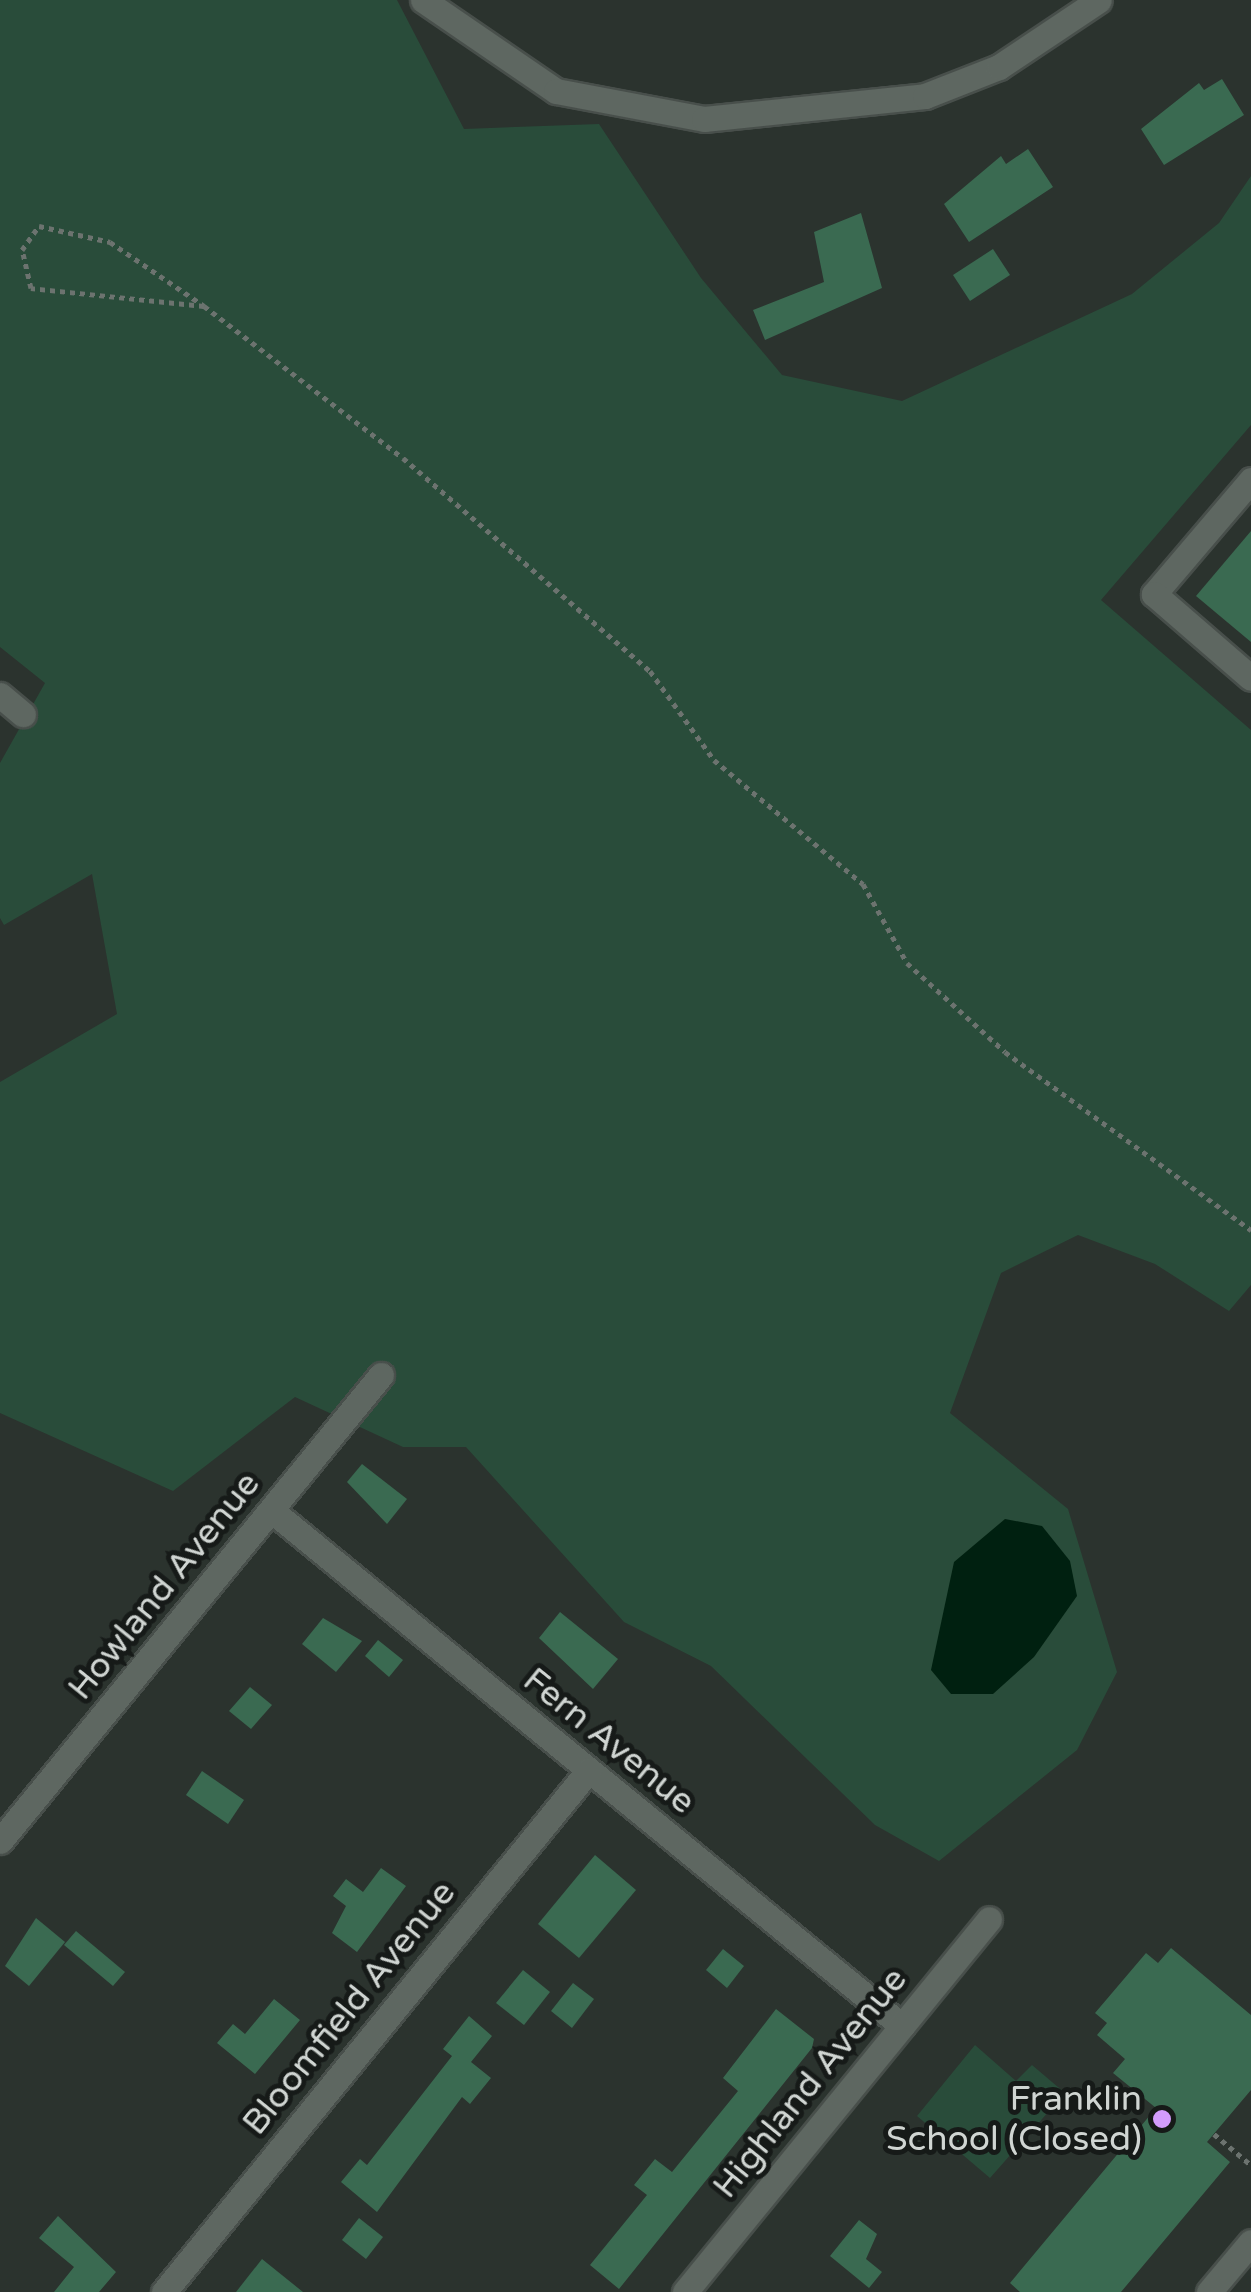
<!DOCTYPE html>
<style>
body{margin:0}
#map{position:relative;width:1251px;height:2292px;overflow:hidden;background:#2b332e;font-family:"Varela Round",sans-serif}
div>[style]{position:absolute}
.green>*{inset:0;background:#294c3a}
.water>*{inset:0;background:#002010}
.building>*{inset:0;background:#3a6a51}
.path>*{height:5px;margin-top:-2.5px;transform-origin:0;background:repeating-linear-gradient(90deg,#6c736f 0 5px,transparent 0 10px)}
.roads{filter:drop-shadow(2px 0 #484f4b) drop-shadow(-2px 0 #484f4b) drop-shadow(0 2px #484f4b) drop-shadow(0 -2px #484f4b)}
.minor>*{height:25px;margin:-12.5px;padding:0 12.5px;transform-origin:12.5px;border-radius:12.5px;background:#5e6761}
.dots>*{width:28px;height:28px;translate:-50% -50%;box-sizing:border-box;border:5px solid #161a18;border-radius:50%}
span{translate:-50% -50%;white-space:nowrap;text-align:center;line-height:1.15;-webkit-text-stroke:10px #161a18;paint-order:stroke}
.street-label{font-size:35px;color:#d0d5d2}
.poi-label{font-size:35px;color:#d0d5d2}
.right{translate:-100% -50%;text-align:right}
</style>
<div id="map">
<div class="green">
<i style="clip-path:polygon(0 0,397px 0,464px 129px,599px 124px,701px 278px,782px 375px,902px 401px,1132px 294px,1219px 223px,1251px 176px,1251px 425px,1101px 600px,1251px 730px,1251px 1285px,1229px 1311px,1155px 1264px,1078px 1235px,1001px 1273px,950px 1413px,1068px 1509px,1117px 1672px,1077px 1750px,939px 1861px,875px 1825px,711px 1666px,624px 1622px,466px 1447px,403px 1447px,295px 1397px,173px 1491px,0 1413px,0 1082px,117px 1014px,92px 874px,4px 925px,0 918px,0 763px,45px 683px,0 647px)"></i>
<i style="clip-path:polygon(975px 2045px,1016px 2081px,1032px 2065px,1065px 2093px,990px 2178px,917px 2116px)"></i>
</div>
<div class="water">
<i style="clip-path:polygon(1005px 1519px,1042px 1526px,1070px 1561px,1077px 1596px,1034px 1657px,993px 1694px,951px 1694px,931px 1670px,954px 1562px)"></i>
</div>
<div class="building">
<i style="clip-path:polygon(1222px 79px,1244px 115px,1164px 165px,1141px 129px,1199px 83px,1204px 90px)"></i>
<i style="clip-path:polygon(1028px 149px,1053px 187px,969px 242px,944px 204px,1001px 156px,1006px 164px)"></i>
<i style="clip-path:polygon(861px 213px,882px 288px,765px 340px,753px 310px,824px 282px,814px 232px)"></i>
<i style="clip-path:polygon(993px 249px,1010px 275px,970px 301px,953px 275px)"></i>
<i style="clip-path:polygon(1251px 531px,1251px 642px,1196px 596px)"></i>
<i style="clip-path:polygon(362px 1464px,407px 1499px,387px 1524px,347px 1482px)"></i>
<i style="clip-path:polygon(560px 1612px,618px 1659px,593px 1689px,539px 1638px)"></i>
<i style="clip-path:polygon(323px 1618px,362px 1641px,336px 1672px,302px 1644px)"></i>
<i style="clip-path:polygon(378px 1640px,403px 1660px,389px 1677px,365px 1656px)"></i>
<i style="clip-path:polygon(250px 1687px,272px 1705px,251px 1729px,229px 1711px)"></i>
<i style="clip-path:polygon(202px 1771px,244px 1800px,228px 1824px,186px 1795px)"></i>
<i style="clip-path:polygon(595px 1855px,636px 1890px,579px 1958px,538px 1924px)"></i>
<i style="clip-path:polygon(381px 1868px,406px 1886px,357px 1952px,332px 1933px,346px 1906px,333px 1896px,346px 1879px,363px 1892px)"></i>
<i style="clip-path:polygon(36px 1918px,65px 1942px,29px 1986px,5px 1966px)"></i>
<i style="clip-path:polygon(76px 1931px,125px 1972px,113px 1986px,64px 1945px)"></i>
<i style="clip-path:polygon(1171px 1948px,1251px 2015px,1251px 2090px,1207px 2142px,1230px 2162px,1121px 2292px,1020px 2292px,1010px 2283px,1156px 2108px,1113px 2073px,1125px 2059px,1097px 2035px,1107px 2023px,1095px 2013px,1146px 1953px,1158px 1963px)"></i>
<i style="clip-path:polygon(723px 1949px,744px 1966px,727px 1988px,706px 1970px)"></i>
<i style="clip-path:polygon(523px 1970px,550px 1992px,524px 2025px,496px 2003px)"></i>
<i style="clip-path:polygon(573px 1983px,594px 1999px,572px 2028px,551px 2011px)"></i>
<i style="clip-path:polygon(274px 1999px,300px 2020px,255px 2074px,217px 2043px,233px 2024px,245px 2034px)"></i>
<i style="clip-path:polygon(776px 2009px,814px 2039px,812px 2048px,619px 2289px,590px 2265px,647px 2195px,634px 2185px,655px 2159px,672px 2172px,738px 2091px,723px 2078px)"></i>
<i style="clip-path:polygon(469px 2016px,492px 2036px,471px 2062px,491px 2078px,470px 2104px,462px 2097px,377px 2212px,341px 2182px,360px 2159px,367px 2165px,452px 2056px,443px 2049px)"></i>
<i style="clip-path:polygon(58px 2216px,116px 2272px,99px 2292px,54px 2292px,74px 2267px,39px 2238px)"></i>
<i style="clip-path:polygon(359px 2218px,383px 2237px,366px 2259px,342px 2240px)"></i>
<i style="clip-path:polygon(859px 2220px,877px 2234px,866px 2259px,882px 2272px,869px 2288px,830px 2256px)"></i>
<i style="clip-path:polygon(262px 2259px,303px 2292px,236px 2292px)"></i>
</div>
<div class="path">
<i style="left:204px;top:306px;width:174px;rotate:-174.1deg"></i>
<i style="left:31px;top:288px;width:39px;rotate:-103deg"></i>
<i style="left:22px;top:250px;width:29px;rotate:-55deg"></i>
<i style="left:39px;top:226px;width:73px;rotate:12.7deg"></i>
<i style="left:110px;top:242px;width:114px;rotate:34.2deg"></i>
<i style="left:204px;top:306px;width:250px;rotate:37.4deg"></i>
<i style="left:403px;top:458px;width:326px;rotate:40.8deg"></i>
<i style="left:650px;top:671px;width:110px;rotate:54.3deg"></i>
<i style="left:714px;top:760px;width:194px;rotate:39.8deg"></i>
<i style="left:863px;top:884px;width:90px;rotate:60.9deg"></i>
<i style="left:907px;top:963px;width:132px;rotate:42.2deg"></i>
<i style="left:1005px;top:1052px;width:304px;rotate:35.9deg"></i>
<i style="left:1214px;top:2134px;width:48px;rotate:40deg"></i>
</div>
<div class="roads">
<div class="minor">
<i style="left:423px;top:0;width:161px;rotate:34.4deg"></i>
<i style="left:556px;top:91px;width:151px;rotate:10.7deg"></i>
<i style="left:704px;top:119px;width:222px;rotate:-5.9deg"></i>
<i style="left:925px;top:96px;width:79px;rotate:-21.4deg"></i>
<i style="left:999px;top:67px;width:120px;rotate:-33.8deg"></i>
<i style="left:1251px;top:480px;width:150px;rotate:130.4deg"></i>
<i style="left:1154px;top:594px;width:128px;rotate:40.9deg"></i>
<i style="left:0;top:695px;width:30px;rotate:40deg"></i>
<i style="left:271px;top:1510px;width:815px;rotate:39.27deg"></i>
<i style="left:0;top:1841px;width:602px;rotate:-50.73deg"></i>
<i style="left:164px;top:2292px;width:673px;rotate:-50.85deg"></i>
<i style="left:685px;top:2292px;width:481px;rotate:-50.8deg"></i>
<i style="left:1209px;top:2292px;width:65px;rotate:-50deg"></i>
</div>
</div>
<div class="dots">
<i style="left:1162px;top:2119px;background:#d39cfc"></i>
</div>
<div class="street-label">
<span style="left:164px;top:1586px;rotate:-51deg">Howland Avenue</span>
<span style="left:609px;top:1741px;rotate:39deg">Fern Avenue</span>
<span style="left:349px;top:2008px;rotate:-51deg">Bloomfield Avenue</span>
<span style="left:810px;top:2083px;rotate:-51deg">Highland Avenue</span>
</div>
<div class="poi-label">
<span class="right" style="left:1142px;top:2119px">Franklin<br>School (Closed)</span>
</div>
</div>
